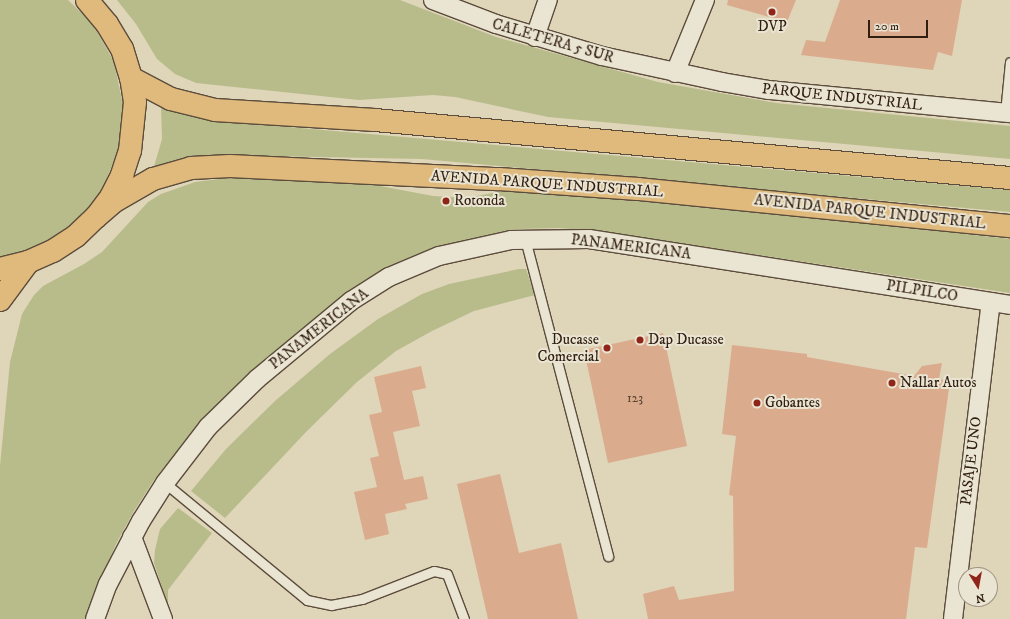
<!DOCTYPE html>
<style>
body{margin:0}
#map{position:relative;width:1010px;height:619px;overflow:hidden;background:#dfd5b9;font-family:"IM FELL DW Pica",serif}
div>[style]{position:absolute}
.green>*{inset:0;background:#b8bc8b}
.building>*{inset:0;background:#daac8d}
.roads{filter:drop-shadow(1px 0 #5c4c3c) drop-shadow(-1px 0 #5c4c3c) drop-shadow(0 1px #5c4c3c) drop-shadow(0 -1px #5c4c3c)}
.service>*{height:9px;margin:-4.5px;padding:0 4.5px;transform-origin:4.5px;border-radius:4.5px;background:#eae4d2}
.minor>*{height:18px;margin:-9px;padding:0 9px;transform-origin:9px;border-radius:9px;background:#eae4d2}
.trunk>*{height:22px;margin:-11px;padding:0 11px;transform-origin:11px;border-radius:11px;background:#e0ba7c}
.dots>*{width:11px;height:11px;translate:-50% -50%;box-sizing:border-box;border:2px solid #eae4d2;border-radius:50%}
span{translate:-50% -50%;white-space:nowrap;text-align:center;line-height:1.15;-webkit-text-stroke:4px #eae4d2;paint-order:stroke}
.number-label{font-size:13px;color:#5b4231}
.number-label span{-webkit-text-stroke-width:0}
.poi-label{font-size:15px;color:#311e12}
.left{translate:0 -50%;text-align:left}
.right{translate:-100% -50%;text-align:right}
.street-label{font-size:15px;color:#311e12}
.north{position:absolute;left:958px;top:567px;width:40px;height:40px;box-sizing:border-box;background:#eae4d2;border:1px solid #a09585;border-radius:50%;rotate:169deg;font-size:11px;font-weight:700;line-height:16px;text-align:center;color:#311e12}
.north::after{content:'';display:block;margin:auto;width:14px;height:18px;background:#8f2418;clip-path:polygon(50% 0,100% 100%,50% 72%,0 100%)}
.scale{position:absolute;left:868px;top:20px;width:60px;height:18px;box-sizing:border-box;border:2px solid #311e12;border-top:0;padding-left:5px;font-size:12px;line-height:14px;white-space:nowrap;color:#311e12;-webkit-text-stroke:3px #eae4d2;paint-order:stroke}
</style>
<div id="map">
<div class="green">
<i style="clip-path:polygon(0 0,68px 0,93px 24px,114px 62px,123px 105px,119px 148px,103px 188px,83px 214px,58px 235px,29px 250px,0 257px)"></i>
<i style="clip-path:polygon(117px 0,400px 0,496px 37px,658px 82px,776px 103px,1010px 126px,1010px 159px,548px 117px,455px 97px,433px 95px,359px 100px,196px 83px,175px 74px,157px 59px,136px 24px)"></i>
<i style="clip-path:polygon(161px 105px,277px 126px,1010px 190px,1010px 212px,422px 159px,214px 155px,193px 158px,153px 170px,162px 139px)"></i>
<i style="clip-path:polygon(235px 177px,375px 185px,433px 196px,467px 198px,512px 189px,707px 205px,1010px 239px,1010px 293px,606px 232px,559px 228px,519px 229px,445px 245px,390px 267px,340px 298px,259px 365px,201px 421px,154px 480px,134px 511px,116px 544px,87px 619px,0 619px,0 466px,10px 362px,22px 314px,34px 295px,43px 286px,84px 264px,102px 252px,148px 202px,161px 194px,195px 182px)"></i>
<i style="clip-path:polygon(519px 269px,526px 269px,535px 295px,474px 311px,432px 331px,396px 351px,357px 382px,306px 432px,225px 518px,191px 491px,226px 449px,275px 401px,330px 354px,378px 319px,422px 294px,449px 284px)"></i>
<i style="clip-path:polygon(178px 508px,212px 533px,168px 590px,168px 606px,154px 563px,155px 550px,160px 529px)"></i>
</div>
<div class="building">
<i style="clip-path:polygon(728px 0,796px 0,787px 22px,727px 5px)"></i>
<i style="clip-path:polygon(840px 0,962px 0,952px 56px,938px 52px,933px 70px,801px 55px,806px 40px,825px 42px)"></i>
<i style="clip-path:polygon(663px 333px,687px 446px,608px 463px,584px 350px)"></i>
<i style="clip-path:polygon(732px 345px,807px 354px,807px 357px,914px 376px,922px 366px,942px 363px,939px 379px,950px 381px,927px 548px,915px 547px,906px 619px,648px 619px,643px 594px,674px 586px,679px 600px,734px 591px,733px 496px,729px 495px,736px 436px,722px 434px)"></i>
<i style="clip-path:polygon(421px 366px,426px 388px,412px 391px,420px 426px,393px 432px,404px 480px,423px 476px,428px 499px,405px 504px,407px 509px,385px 514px,389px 534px,365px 540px,354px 492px,377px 487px,370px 458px,379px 456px,369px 415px,382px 412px,374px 377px)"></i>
<i style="clip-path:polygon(500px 474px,519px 553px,561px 543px,578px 619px,488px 619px,457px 484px)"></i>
</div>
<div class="roads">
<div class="service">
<i style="left:1005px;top:113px;width:51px;rotate:-84.4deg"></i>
<i style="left:525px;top:239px;width:328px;rotate:75.3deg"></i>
<i style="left:165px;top:483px;width:184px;rotate:39.5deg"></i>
<i style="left:307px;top:600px;width:25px;rotate:12deg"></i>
<i style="left:331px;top:605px;width:32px;rotate:-11deg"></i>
<i style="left:362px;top:599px;width:77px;rotate:-21.3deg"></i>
<i style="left:434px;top:571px;width:13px;rotate:13deg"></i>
<i style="left:447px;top:574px;width:48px;rotate:69.3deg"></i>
</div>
<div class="minor">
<i style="left:433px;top:0;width:67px;rotate:20.9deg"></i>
<i style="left:496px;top:24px;width:111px;rotate:16.8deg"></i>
<i style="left:602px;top:56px;width:123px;rotate:12.2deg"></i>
<i style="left:722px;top:82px;width:48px;rotate:9.7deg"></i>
<i style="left:769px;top:90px;width:242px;rotate:5.5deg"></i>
<i style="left:535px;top:37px;width:39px;rotate:-71deg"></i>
<i style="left:675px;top:73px;width:79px;rotate:-67.7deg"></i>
<i style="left:132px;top:537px;width:88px;rotate:69.3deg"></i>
<i style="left:95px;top:619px;width:37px;rotate:-70deg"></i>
<i style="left:108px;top:584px;width:71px;rotate:-62.4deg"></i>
<i style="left:141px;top:521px;width:45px;rotate:-57.7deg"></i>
<i style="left:165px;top:483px;width:71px;rotate:-52.5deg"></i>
<i style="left:208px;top:427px;width:69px;rotate:-44.4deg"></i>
<i style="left:257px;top:379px;width:122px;rotate:-39.7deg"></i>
<i style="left:351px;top:301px;width:45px;rotate:-32.3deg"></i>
<i style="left:389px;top:277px;width:54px;rotate:-22.8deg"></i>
<i style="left:439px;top:256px;width:74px;rotate:-12.5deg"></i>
<i style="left:511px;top:240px;width:78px;rotate:-0.7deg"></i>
<i style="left:589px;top:239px;width:426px;rotate:8.9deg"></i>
<i style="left:953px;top:619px;width:319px;rotate:-83.2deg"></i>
</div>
<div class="trunk">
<i style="left:131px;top:78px;width:45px;rotate:27.7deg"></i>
<i style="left:171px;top:99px;width:45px;rotate:14deg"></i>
<i style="left:215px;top:110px;width:160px;rotate:3.6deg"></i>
<i style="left:375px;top:120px;width:638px;rotate:5.22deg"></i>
<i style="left:96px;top:217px;width:23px;rotate:-41deg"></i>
<i style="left:113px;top:202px;width:46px;rotate:-29.9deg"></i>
<i style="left:153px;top:179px;width:40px;rotate:-16deg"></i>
<i style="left:191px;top:168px;width:39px;rotate:-3deg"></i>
<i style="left:230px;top:166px;width:269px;rotate:2.8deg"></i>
<i style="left:499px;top:179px;width:139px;rotate:4.1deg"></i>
<i style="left:638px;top:189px;width:374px;rotate:5.7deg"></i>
<i style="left:0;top:269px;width:29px;rotate:-14deg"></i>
<i style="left:28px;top:262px;width:27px;rotate:-24deg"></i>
<i style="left:53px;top:251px;width:27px;rotate:-33deg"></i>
<i style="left:76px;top:236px;width:28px;rotate:-44deg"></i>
<i style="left:96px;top:217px;width:25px;rotate:-53deg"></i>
<i style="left:111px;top:197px;width:25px;rotate:-63deg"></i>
<i style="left:122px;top:175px;width:25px;rotate:-72deg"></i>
<i style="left:130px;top:151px;width:49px;rotate:-84.2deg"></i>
<i style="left:135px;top:102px;width:24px;rotate:-99deg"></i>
<i style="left:131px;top:78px;width:30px;rotate:-107deg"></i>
<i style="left:122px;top:49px;width:29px;rotate:-121deg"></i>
<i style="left:107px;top:24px;width:31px;rotate:-130deg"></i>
<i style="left:0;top:300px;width:47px;rotate:-53.6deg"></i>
</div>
</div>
<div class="dots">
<i style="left:772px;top:12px;background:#8f2418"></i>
<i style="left:446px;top:201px;background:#8f2418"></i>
<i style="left:640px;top:340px;background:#8f2418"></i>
<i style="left:607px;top:348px;background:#8f2418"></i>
<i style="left:892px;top:383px;background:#8f2418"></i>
<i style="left:757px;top:403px;background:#8f2418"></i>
</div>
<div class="number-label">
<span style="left:635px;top:398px">123</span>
</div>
<div class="poi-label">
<span style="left:772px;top:27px">DVP</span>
<span class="left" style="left:454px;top:201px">Rotonda</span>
<span class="right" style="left:599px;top:348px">Ducasse<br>Comercial</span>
<span class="left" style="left:648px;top:340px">Dap Ducasse</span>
<span class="left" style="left:900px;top:383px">Nallar Autos</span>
<span class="left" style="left:765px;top:403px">Gobantes</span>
</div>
<div class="street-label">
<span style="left:553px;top:41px;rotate:16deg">CALETERA 5 SUR</span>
<span style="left:842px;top:97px;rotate:6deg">PARQUE INDUSTRIAL</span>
<span style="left:547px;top:184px;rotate:4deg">AVENIDA PARQUE INDUSTRIAL</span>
<span style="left:870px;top:212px;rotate:6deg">AVENIDA PARQUE INDUSTRIAL</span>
<span style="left:631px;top:247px;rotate:7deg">PANAMERICANA</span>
<span style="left:922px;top:291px;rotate:9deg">PILPILCO</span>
<span style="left:319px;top:329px;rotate:-38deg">PANAMERICANA</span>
<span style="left:971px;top:461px;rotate:-83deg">PASAJE UNO</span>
</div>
<div class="north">N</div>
<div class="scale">20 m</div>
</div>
